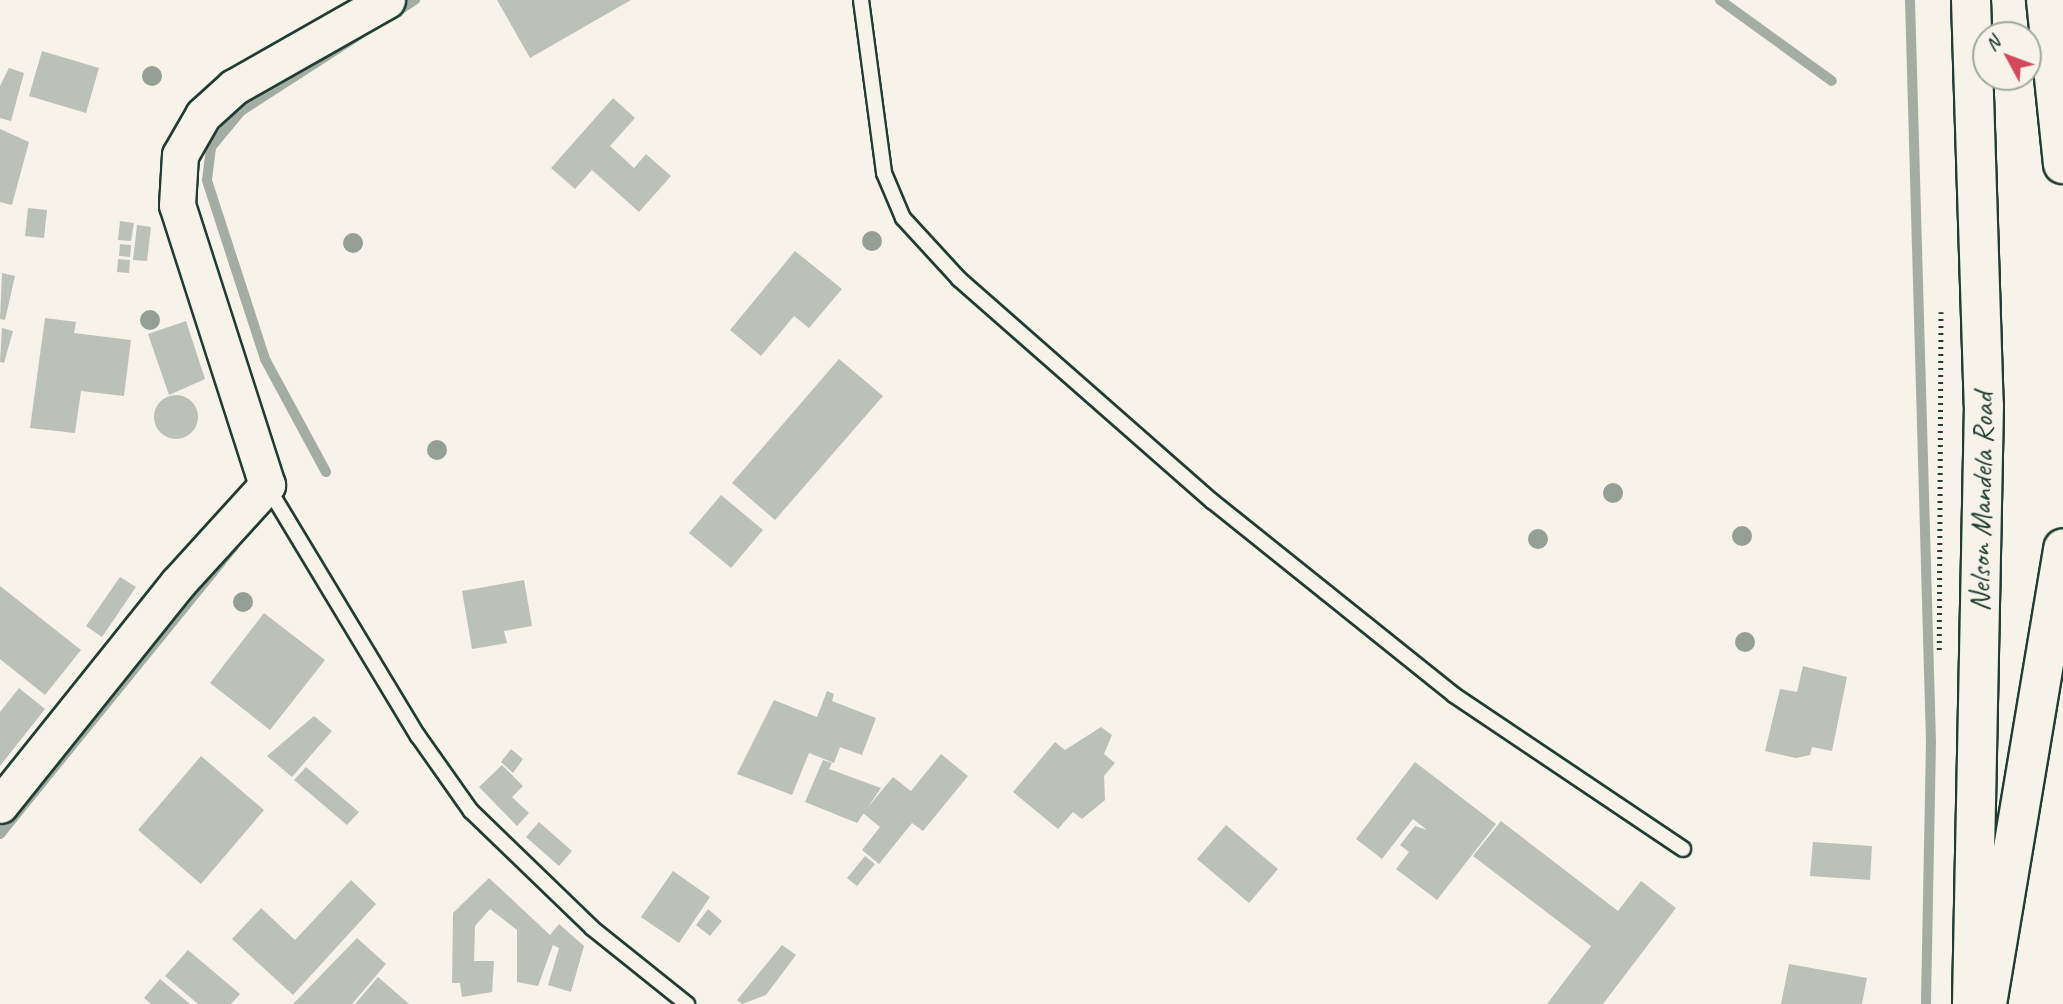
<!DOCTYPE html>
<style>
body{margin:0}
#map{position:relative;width:2063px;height:1004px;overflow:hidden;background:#f7f3e8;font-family:Caveat,sans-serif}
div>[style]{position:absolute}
.stream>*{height:10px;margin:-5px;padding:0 5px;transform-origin:5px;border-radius:5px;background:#a4ada3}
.building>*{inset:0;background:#bbc1b6}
.round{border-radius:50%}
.path>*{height:4.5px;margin-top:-2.25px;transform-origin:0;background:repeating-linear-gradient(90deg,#1f3d34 0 2px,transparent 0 7px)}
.roads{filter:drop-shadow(2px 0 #1f3d34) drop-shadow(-2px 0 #1f3d34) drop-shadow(0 2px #1f3d34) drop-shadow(0 -2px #1f3d34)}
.service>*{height:14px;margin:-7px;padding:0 7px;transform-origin:7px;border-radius:7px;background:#f7f3e8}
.tertiary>*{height:35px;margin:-17.5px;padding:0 17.5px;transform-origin:17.5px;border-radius:17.5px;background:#f7f3e8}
.secondary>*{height:38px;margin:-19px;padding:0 19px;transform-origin:19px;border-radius:19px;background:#f7f3e8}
.primary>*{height:38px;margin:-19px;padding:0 19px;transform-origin:19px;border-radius:19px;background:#f7f3e8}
.trees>*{width:20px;height:20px;margin:-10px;border-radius:50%;background:#949f96}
span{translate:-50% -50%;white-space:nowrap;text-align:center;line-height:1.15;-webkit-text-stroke:6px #f7f3e8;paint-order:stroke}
.street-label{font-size:30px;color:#1f3d34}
.north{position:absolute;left:1972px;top:21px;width:70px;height:70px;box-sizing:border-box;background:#f7f3e8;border:2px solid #a1aaa0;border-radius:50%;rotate:311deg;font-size:19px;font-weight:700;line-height:28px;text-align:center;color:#1f3d34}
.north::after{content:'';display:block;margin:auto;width:24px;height:32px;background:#d1495b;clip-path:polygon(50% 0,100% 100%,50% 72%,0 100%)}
</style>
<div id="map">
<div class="stream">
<i style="left:1720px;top:0;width:138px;rotate:35.9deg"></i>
<i style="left:1910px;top:0;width:742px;rotate:88.38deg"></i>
<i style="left:1931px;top:742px;width:262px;rotate:91.1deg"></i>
<i style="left:390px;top:16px;width:30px;rotate:-33deg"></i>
<i style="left:326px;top:472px;width:128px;rotate:-118.4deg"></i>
<i style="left:265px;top:359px;width:188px;rotate:-108deg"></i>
<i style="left:207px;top:180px;width:33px;rotate:-83deg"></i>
<i style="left:211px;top:147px;width:47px;rotate:-50.2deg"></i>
<i style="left:241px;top:111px;width:140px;rotate:-32.8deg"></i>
<i style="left:0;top:834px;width:371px;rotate:-50.9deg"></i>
</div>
<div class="building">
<i style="clip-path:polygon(497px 0,631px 0,530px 58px)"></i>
<i style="clip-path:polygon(42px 51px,99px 68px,86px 113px,29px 96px)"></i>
<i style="clip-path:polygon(9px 68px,24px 73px,11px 121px,0 118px,0 86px)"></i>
<i style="clip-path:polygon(613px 98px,635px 118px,610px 146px,634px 168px,646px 154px,671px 176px,639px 212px,592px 170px,575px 189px,551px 168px)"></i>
<i style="clip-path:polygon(0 129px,29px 142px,12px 205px,0 202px)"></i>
<i style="clip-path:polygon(28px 208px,47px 210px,44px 238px,25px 236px)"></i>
<i style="clip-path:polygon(120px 221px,134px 223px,131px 241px,118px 240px)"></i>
<i style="clip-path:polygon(137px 225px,151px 227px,147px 261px,133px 260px)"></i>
<i style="clip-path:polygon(120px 244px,131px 245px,130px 257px,119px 256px)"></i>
<i style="clip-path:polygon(795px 251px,842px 289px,809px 328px,794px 316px,761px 356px,730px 330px)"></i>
<i style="clip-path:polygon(118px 259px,130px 260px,129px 273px,117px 272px)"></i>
<i style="clip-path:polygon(2px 273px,15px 276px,5px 320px,0 319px)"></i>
<i style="clip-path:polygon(45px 318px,76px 322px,74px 333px,131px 340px,124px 396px,81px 391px,75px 433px,30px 428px)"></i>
<i style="clip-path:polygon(186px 321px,205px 379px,169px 395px,148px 334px)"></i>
<i style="clip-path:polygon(2px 328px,13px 331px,4px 363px,0 362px)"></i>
<i style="clip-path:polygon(839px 359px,883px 396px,775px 520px,732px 483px)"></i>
<i class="round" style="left:154px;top:395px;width:44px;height:44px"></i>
<i style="clip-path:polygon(721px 495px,763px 530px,731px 568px,689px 533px)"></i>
<i style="clip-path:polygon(120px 577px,136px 587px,102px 637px,86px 626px)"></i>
<i style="clip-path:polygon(524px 580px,532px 626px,504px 631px,507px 643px,472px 649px,462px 591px)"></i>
<i style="clip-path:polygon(0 586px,81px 650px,45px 695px,0 659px)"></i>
<i style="clip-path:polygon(264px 613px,325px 660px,270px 730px,210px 683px)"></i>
<i style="clip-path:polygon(1803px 666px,1847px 677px,1832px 751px,1812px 747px,1810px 755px,1796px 758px,1765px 751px,1780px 689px,1797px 692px)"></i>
<i style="clip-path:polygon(19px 688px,45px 709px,0 766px,0 712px)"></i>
<i style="clip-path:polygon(827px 691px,834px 694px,832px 701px,876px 718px,862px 755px,840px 747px,834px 763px,809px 753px,792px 795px,737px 774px,774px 700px,817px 717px)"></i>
<i style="clip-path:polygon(314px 716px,332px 731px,292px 777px,267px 756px)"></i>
<i style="clip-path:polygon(1101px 727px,1112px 735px,1104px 754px,1115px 763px,1104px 776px,1105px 800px,1082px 819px,1073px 812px,1058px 829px,1013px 792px,1055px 742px,1065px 750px)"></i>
<i style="clip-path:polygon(511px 749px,523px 759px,513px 773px,501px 762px)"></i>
<i style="clip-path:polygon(941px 754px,968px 776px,923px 831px,912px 823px,879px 864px,862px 850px,880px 827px,863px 813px,893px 777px,911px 791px)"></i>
<i style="clip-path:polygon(201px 756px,264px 810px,201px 884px,138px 830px)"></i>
<i style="clip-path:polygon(823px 760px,832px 763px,829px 769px,881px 788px,857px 823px,805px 802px)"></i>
<i style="clip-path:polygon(1415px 762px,1496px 824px,1437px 900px,1396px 869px,1409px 852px,1400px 845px,1415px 826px,1427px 830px,1413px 819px,1382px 859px,1356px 839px)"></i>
<i style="clip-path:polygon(502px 765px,523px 786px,512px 797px,529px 813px,517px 826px,479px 787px)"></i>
<i style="clip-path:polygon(306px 767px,359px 812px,347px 825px,294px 780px)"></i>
<i style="clip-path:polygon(1501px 821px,1618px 911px,1641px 881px,1676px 908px,1603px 1004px,1547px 1004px,1591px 946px,1473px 856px)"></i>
<i style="clip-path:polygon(539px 822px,572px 851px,559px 866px,526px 837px)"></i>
<i style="clip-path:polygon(1226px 825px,1278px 869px,1249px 903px,1197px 859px)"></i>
<i style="clip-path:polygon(1813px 842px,1872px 846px,1870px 880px,1810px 876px)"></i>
<i style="clip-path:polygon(865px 856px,875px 864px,857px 886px,847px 878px)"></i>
<i style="clip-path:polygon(673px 871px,710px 897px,679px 943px,641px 917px)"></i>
<i style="clip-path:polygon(489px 878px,550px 935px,559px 924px,584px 946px,571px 992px,548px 985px,559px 948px,553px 945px,538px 986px,517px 982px,517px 930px,490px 909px,475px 926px,474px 961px,494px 961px,492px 992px,462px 997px,460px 983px,452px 983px,453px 913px)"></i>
<i style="clip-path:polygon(351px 880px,376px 904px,293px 995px,232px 939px,261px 908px,295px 940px)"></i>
<i style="clip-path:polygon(708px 909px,722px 921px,710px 936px,696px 925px)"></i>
<i style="clip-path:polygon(357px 938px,386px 964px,352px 1004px,293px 1004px)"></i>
<i style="clip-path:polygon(782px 945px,796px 955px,766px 995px,742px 1004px,737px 1000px)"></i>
<i style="clip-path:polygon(188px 950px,240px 994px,231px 1004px,198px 1004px,165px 976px)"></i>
<i style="clip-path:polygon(1789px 964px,1867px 978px,1862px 1004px,1781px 1004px)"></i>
<i style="clip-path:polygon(378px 977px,409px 1004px,355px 1004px)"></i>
<i style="clip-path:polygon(160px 979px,190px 1004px,151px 1004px,144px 998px)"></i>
</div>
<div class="path">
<i style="left:1939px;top:650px;width:338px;rotate:-89.7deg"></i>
</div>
<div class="roads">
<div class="service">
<i style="left:861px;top:0;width:175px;rotate:82.4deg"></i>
<i style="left:884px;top:173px;width:49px;rotate:67.1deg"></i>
<i style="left:903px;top:218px;width:83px;rotate:47.4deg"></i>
<i style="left:959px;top:279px;width:337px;rotate:41.3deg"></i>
<i style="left:1212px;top:501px;width:310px;rotate:38.7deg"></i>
<i style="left:1454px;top:695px;width:276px;rotate:33.9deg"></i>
<i style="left:267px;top:486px;width:292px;rotate:58.9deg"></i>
<i style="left:418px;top:736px;width:92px;rotate:54.8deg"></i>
<i style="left:471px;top:811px;width:168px;rotate:44deg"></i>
<i style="left:592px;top:928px;width:122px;rotate:38.7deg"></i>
</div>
<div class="tertiary">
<i style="left:0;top:805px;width:283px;rotate:-51.3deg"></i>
<i style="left:177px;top:584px;width:134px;rotate:-47.7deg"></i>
<i style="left:267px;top:485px;width:294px;rotate:-107.8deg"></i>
<i style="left:177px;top:205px;width:50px;rotate:-86.6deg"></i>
<i style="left:180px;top:155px;width:46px;rotate:-60.1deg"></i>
<i style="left:203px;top:115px;width:42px;rotate:-42.1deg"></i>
<i style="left:234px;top:87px;width:176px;rotate:-29.6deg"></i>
</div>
<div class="secondary">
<i style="left:1971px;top:0;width:405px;rotate:88.2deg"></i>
<i style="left:1984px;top:405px;width:599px;rotate:91.15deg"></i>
</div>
<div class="primary">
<i style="left:2046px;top:0;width:165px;rotate:84.1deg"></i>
<i style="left:1987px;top:1004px;width:462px;rotate:-80.5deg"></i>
</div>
</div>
<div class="trees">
<i style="left:152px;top:76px"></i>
<i style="left:872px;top:241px"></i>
<i style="left:353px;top:243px"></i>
<i style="left:150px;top:320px"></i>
<i style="left:437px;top:450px"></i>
<i style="left:1613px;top:493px"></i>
<i style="left:1742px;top:536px"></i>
<i style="left:1538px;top:539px"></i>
<i style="left:243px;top:602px"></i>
<i style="left:1745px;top:642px"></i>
</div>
<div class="street-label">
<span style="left:1981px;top:502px;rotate:-89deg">Nelson Mandela Road</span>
</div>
<div class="north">N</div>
</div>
